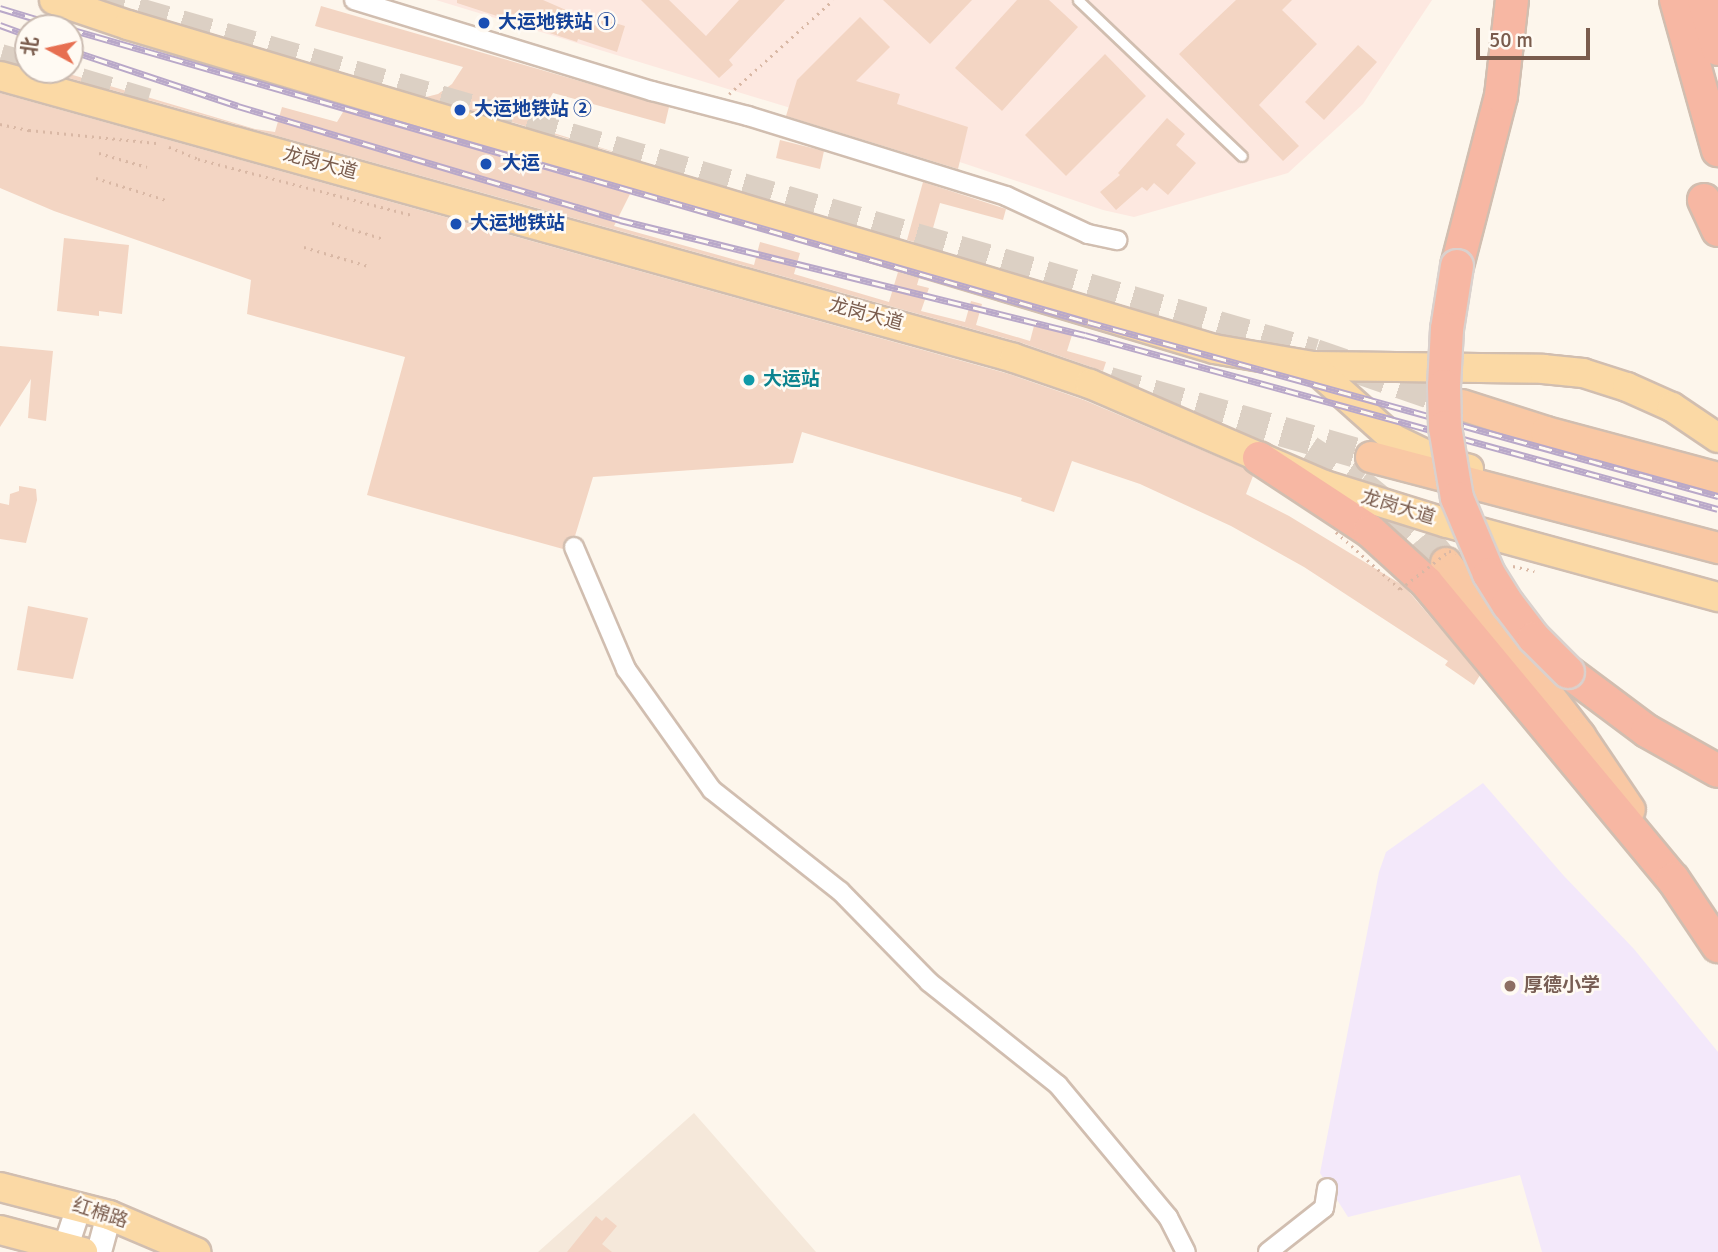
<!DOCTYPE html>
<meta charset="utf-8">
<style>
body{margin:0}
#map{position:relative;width:1718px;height:1252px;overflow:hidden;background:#fdf6ec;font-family:Signika,"Noto Sans SC",sans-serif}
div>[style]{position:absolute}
.residential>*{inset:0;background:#f5e8da}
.commercial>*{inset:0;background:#fde8e0}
.education>*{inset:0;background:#f3e8fa}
.building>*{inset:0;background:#f3d5c3}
.trunk-tunnel>*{height:30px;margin-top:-15px;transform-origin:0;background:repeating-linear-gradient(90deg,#dcd0c4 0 30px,transparent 0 45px)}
.path>*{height:2.5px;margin-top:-1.25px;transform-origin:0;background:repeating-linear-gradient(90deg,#d9b8a5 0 2px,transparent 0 7px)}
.roads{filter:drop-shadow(2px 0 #d1beb0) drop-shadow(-2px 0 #d1beb0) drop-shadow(0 2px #d1beb0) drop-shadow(0 -2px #d1beb0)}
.service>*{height:9px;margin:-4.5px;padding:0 4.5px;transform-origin:4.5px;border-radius:4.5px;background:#fff}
.minor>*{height:18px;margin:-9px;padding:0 9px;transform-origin:9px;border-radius:9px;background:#fff}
.secondary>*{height:24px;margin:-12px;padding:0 12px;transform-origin:12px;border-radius:12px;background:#fff}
.primary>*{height:28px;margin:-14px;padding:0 14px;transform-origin:14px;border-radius:14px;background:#fbd9a5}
.trunk>*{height:30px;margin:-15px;padding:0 15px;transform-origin:15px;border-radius:15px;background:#f9c8a4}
.motorway>*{height:32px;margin:-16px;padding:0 16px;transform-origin:16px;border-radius:16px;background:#f7b7a3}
.rail>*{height:7px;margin-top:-3.5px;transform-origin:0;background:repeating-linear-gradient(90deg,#fffaf3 0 13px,#b9a8c9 0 26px);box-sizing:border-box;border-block:2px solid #b9a8c9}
.path-bridge>*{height:2.5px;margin-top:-1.25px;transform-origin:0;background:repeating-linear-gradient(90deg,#d9b8a5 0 2px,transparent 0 7px)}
.bridges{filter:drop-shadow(2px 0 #dad1cd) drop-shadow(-2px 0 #dad1cd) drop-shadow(0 2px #dad1cd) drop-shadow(0 -2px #dad1cd)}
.motorway-bridge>*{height:32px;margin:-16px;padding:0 16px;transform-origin:16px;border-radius:16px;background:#f7b7a3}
.dots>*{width:19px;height:19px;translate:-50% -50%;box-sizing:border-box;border:4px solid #fffaf3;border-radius:50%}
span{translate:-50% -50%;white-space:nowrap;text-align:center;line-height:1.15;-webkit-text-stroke:5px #fffaf3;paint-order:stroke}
.transit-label{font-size:19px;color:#164399;font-weight:700}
.left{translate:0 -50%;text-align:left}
.street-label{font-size:19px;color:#7a5c4d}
.culture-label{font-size:19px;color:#0d838f;font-weight:700}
.education-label{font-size:19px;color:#785e54;font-weight:700}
.north{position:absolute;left:14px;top:14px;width:70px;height:70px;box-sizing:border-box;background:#fffaf3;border:2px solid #cabbb1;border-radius:50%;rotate:278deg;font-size:19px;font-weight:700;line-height:28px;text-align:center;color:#7a5c4d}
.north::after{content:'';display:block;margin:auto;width:24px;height:32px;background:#e76f51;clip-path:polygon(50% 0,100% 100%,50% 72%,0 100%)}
.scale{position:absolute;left:1476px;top:28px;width:114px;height:32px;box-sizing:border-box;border:4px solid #7a5c4d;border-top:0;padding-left:9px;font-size:21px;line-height:24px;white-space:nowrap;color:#7a5c4d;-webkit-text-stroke:5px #fffaf3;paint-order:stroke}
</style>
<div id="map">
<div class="residential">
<i style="clip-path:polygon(694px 1113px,816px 1252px,538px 1252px)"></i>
</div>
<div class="commercial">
<i style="clip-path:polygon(436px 0,1432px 0,1363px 104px,1288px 173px,1134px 217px,1103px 210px,879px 135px)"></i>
</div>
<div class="education">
<i style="clip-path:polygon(1483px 783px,1564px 876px,1634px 949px,1718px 1052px,1718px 1252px,1542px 1252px,1520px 1175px,1348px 1217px,1320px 1173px,1379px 872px,1386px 852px)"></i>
</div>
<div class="building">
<i style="clip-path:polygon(457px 0,543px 0,566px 10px,565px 16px,600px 27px,602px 19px,625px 26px,617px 52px,578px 39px,577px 42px,565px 38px,457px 3px)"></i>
<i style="clip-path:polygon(641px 0,669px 0,706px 36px,739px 0,785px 0,729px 60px,733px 65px,719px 78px)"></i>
<i style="clip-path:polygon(883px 0,972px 0,930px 44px)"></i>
<i style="clip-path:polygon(1017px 0,1049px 0,1078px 27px,1002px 111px,955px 68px)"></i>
<i style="clip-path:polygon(1236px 0,1292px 0,1282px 10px,1317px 44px,1259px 105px,1299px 146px,1283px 161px,1179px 54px)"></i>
<i style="clip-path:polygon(321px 6px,669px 107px,665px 124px,553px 93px,538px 119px,547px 131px,647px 162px,426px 97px,438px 94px,452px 84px,463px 67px,315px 26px)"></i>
<i style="clip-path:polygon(860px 17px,890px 47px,856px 81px,900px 94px,897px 104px,968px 127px,958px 169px,786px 116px,797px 80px)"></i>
<i style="clip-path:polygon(1358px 45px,1377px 62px,1324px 120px,1305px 102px)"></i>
<i style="clip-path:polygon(1105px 54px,1146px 96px,1066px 176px,1025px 135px)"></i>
<i style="clip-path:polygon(40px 70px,56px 70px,255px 129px,275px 132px,282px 107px,337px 122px,346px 107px,631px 192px,614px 226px,754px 265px,760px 242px,800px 253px,794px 274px,889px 302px,898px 272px,919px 278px,917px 285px,929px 288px,921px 311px,965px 322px,971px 301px,982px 304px,976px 325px,1030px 341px,1035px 322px,1073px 332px,1067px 351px,1106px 362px,1103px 371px,1019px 342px)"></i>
<i style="clip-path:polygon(0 93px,1009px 374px,1084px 400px,1244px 468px,1253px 476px,1246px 494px,1289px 516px,1404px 586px,1480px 675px,1474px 685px,1445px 665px,1448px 661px,1304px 567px,1231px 526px,1140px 484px,1072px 461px,1054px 512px,1021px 501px,1022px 498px,802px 432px,793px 463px,593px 477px,575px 536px,565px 540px,563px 549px,367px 495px,405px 357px,247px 314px,251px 280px,54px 211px,0 188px)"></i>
<i style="clip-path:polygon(1167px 118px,1185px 134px,1176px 145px,1196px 163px,1168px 195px,1154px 183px,1147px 191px,1142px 187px,1116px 210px,1100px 192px,1120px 175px,1118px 173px)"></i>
<i style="clip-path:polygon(780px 140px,824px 151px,820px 169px,776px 158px)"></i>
<i style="clip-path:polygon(923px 182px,1006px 209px,1003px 220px,940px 203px,928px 246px,907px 240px)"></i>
<i style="clip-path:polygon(64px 238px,129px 245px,122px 314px,99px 311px,99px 316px,57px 311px)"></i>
<i style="clip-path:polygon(0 346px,53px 351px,46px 421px,28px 418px,31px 379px,0 427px)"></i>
<i style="clip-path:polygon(19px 486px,36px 489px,37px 500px,26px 543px,0 539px,0 503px,9px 505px,10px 494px,19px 491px)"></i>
<i style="clip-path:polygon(28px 606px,88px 618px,73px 679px,17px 670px)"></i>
<i style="clip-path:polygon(596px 1216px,602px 1221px,606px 1217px,617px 1226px,602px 1244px,612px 1252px,567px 1252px)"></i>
</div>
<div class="trunk-tunnel">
<i style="left:94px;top:0;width:1271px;rotate:16.17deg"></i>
<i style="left:1315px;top:354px;width:156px;rotate:19.1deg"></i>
<i style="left:0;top:59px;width:29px;rotate:16deg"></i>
<i style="left:37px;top:70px;width:115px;rotate:16.7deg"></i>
<i style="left:1109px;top:382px;width:273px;rotate:16deg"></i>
<i style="left:1309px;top:450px;width:60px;rotate:33.4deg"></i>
<i style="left:1359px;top:483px;width:43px;rotate:39.3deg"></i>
<i style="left:1392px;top:510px;width:40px;rotate:40deg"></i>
<i style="left:1423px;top:536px;width:35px;rotate:50deg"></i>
</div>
<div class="path">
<i style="left:729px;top:94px;width:140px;rotate:-42.1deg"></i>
<i style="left:0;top:124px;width:30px;rotate:12deg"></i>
<i style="left:29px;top:130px;width:128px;rotate:5.8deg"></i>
<i style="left:169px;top:147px;width:31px;rotate:22deg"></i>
<i style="left:198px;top:159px;width:221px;rotate:14.7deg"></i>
<i style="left:99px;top:153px;width:50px;rotate:16.3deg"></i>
<i style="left:96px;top:178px;width:73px;rotate:17.4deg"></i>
<i style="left:332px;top:223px;width:54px;rotate:17.1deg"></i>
<i style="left:304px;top:247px;width:67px;rotate:16.5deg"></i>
</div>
<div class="roads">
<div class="service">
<i style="left:1078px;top:0;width:226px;rotate:43.6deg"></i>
</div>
<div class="minor">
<i style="left:354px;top:0;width:312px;rotate:17deg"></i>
<i style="left:652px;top:91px;width:99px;rotate:14.6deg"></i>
<i style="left:748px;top:116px;width:270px;rotate:17.2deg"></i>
<i style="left:1006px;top:196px;width:90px;rotate:24.9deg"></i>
<i style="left:1088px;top:234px;width:30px;rotate:12deg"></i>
<i style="left:574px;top:547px;width:133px;rotate:66.9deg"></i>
<i style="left:626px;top:669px;width:148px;rotate:54.6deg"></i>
<i style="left:712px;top:790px;width:163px;rotate:38.3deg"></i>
<i style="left:840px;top:891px;width:127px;rotate:45.6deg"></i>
<i style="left:929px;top:982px;width:165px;rotate:38.6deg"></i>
<i style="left:1058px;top:1085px;width:172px;rotate:50.2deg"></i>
<i style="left:1168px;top:1217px;width:39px;rotate:63deg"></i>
<i style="left:1268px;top:1252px;width:71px;rotate:-38.2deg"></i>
<i style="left:1324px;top:1208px;width:20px;rotate:-81deg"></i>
</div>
<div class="secondary">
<i style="left:64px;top:1252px;width:47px;rotate:-71.6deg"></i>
<i style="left:99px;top:1252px;width:38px;rotate:-75deg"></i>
</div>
<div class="primary">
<i style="left:54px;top:0;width:78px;rotate:18.7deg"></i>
<i style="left:128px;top:25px;width:1133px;rotate:16.61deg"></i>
<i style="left:1214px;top:349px;width:99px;rotate:9.8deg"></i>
<i style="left:1312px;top:366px;width:231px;rotate:0.7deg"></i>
<i style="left:1543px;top:369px;width:40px;rotate:5.7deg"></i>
<i style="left:1583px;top:373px;width:46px;rotate:17.7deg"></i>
<i style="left:1627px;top:387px;width:49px;rotate:24deg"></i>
<i style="left:1672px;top:407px;width:55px;rotate:34deg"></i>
<i style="left:0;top:76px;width:1052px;rotate:15.54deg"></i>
<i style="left:1014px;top:358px;width:80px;rotate:18.9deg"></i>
<i style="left:1090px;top:384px;width:256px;rotate:23.3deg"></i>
<i style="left:1325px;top:485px;width:128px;rotate:17.3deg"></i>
<i style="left:1447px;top:523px;width:281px;rotate:15.3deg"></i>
<i style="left:1312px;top:366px;width:110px;rotate:41.7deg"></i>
<i style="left:1394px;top:439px;width:51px;rotate:25.6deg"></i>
<i style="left:1440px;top:461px;width:30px;rotate:15deg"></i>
<i style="left:0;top:1187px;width:113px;rotate:14.4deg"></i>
<i style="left:109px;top:1215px;width:95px;rotate:23deg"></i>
<i style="left:0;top:1230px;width:86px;rotate:14.8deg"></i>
</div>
<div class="trunk">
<i style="left:1462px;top:405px;width:88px;rotate:17.8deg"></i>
<i style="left:1546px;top:432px;width:178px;rotate:15deg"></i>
<i style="left:1371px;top:457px;width:359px;rotate:14.7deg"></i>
<i style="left:1446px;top:563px;width:219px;rotate:52.2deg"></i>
<i style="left:1580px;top:736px;width:89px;rotate:56deg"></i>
</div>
<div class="motorway">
<i style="left:1676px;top:0;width:156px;rotate:74.4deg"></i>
<i style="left:1704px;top:0;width:51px;rotate:74.1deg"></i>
<i style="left:1704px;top:200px;width:33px;rotate:65deg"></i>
<i style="left:1457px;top:266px;width:176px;rotate:-75.5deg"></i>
<i style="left:1501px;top:96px;width:97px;rotate:-83.5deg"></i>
<i style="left:1259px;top:458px;width:133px;rotate:33.3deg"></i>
<i style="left:1370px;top:531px;width:76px;rotate:42.3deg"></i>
<i style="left:1426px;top:582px;width:386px;rotate:50.3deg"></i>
<i style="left:1673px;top:879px;width:81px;rotate:56.1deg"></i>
<i style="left:1568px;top:672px;width:99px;rotate:36.8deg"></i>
<i style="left:1647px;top:731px;width:81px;rotate:29.4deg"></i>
</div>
</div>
<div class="rail">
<i style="left:0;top:8px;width:69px;rotate:16.9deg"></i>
<i style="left:0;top:25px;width:30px;rotate:20deg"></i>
<i style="left:70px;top:29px;width:1059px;rotate:16.06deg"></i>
<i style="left:1088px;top:322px;width:654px;rotate:15.44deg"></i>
<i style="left:70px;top:50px;width:177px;rotate:18.4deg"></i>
<i style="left:238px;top:106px;width:399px;rotate:16.6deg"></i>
<i style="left:620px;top:220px;width:479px;rotate:13.9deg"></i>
<i style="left:1085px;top:335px;width:656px;rotate:15.37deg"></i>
</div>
<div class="path-bridge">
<i style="left:1336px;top:532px;width:86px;rotate:41.7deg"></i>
<i style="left:1400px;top:589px;width:62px;rotate:-37.8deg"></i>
<i style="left:1449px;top:551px;width:7px;rotate:16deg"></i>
<i style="left:1513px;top:566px;width:22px;rotate:13deg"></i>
</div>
<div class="bridges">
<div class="motorway-bridge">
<i style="left:1457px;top:266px;width:64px;rotate:99deg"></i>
<i style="left:1447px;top:329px;width:57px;rotate:93deg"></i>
<i style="left:1444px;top:386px;width:41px;rotate:88.6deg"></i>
<i style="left:1445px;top:427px;width:72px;rotate:80.4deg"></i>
<i style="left:1457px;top:498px;width:82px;rotate:67.2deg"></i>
<i style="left:1489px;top:574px;width:36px;rotate:58deg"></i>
<i style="left:1508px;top:604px;width:43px;rotate:52.6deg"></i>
<i style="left:1534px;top:638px;width:48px;rotate:45deg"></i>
</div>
</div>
<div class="dots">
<i style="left:484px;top:23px;background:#1a4fb4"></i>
<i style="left:460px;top:110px;background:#1a4fb4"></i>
<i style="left:486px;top:164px;background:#1a4fb4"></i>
<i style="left:456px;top:224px;background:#1a4fb4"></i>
<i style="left:749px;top:380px;background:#0f9aa8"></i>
<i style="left:1510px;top:986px;background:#8d6e63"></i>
</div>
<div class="transit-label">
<span class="left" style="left:498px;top:23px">大运地铁站 ①</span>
<span class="left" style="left:474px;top:110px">大运地铁站 ②</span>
<span class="left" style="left:502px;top:164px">大运</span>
<span class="left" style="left:470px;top:224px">大运地铁站</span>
</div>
<div class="street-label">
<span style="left:320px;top:164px;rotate:15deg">龙岗大道</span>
<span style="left:866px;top:315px;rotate:15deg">龙岗大道</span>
<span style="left:1398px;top:508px;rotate:17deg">龙岗大道</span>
<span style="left:100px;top:1214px;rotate:18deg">红棉路</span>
</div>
<div class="culture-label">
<span class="left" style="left:763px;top:380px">大运站</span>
</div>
<div class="education-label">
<span class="left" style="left:1524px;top:986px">厚德小学</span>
</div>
<div class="north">北</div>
<div class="scale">50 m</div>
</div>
